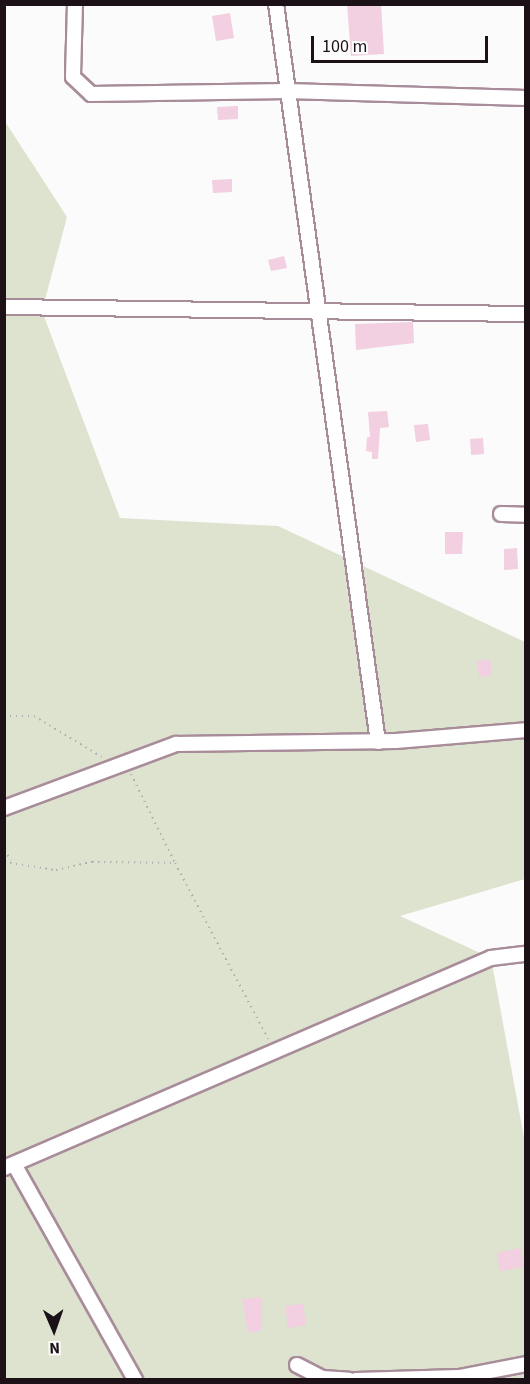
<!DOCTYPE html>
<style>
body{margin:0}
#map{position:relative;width:530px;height:1384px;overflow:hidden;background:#fbfbfb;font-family:"Source Sans 3",sans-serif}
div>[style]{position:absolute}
.green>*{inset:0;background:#dde3ce}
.building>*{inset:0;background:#f2cfe1}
.path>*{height:2px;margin-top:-1px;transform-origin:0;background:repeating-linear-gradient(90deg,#b1aeaf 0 1.5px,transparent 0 6px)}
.roads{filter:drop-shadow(2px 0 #a88c9a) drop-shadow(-2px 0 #a88c9a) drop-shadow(0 2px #a88c9a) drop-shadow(0 -2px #a88c9a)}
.minor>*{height:14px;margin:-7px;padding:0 7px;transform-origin:7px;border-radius:7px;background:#fff}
span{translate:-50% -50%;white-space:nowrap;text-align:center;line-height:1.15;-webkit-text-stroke:4.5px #fbfbfb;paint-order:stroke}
.frame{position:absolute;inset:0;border:6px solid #1b1116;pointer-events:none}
.north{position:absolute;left:24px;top:1300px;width:60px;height:60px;-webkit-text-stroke:4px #fbfbfb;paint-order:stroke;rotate:178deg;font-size:16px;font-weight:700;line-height:24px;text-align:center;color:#1b1116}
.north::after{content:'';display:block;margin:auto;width:21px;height:27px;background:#1b1116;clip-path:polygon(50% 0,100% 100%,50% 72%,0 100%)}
.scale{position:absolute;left:311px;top:36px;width:177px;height:27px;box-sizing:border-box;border:3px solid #1b1116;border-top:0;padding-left:8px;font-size:18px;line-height:21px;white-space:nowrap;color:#1b1116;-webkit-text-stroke:4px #fbfbfb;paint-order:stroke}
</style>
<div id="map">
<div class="green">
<i style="clip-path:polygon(4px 120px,67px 217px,42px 311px,120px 518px,278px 526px,525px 642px,525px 879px,400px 916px,491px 958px,525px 1143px,525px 1379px,5px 1379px)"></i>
</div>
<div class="building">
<i style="clip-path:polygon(347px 4px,381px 4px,384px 54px,351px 56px)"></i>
<i style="clip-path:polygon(230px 13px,234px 38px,216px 41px,212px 16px)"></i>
<i style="clip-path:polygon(238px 106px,238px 119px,218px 120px,217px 107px)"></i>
<i style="clip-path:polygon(232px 179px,232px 192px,213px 193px,212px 180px)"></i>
<i style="clip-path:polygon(284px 256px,287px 268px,271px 271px,268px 260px)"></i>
<i style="clip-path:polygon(413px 322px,414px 343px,356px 350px,355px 324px)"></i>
<i style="clip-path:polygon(387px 411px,389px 427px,380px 428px,378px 459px,372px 459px,372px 452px,366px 451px,367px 437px,370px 437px,368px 412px)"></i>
<i style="clip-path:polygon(428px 424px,430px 440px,416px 442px,414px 425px)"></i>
<i style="clip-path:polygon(483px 438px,484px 454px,471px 455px,470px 439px)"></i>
<i style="clip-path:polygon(445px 532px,463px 532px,462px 554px,445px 554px)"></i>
<i style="clip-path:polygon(517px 548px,518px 569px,504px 570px,504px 549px)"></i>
<i style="clip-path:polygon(490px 659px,492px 675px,479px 677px,477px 661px)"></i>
<i style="clip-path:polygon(521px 1248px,524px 1267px,500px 1271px,497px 1253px)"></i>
<i style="clip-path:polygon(262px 1297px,262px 1331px,248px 1332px,242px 1299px)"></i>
<i style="clip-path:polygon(303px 1304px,306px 1325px,288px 1328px,285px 1306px)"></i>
</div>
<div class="path">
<i style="left:4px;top:716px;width:30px"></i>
<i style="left:34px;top:716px;width:79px;rotate:31.1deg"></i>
<i style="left:131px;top:774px;width:99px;rotate:63.7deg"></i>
<i style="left:4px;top:850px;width:12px;rotate:55deg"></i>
<i style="left:4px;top:862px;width:53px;rotate:8.7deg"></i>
<i style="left:56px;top:870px;width:37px;rotate:-13deg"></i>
<i style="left:92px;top:862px;width:83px;rotate:0.7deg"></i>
<i style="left:175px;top:863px;width:199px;rotate:62.1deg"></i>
</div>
<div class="roads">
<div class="minor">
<i style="left:75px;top:4px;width:73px;rotate:91.6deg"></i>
<i style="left:73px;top:77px;width:25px;rotate:43deg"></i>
<i style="left:91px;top:94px;width:196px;rotate:-0.9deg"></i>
<i style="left:287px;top:91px;width:239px;rotate:1.7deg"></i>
<i style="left:276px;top:4px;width:745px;rotate:82.13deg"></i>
<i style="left:4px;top:307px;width:522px;rotate:0.77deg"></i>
<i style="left:501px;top:514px;width:25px;rotate:2deg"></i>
<i style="left:4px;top:808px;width:184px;rotate:-20.4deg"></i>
<i style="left:176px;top:744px;width:220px;rotate:-0.8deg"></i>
<i style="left:396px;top:741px;width:130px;rotate:-4.8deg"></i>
<i style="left:14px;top:1164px;width:248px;rotate:60.7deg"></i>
<i style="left:4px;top:1168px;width:530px;rotate:-23.33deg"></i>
<i style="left:491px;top:958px;width:35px;rotate:-7deg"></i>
<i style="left:297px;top:1365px;width:29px;rotate:27deg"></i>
<i style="left:323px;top:1378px;width:26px;rotate:4deg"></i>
<i style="left:356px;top:1380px;width:103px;rotate:-1.7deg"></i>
<i style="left:459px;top:1377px;width:68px;rotate:-11deg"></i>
</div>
</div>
<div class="frame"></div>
<div class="north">N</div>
<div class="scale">100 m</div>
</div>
